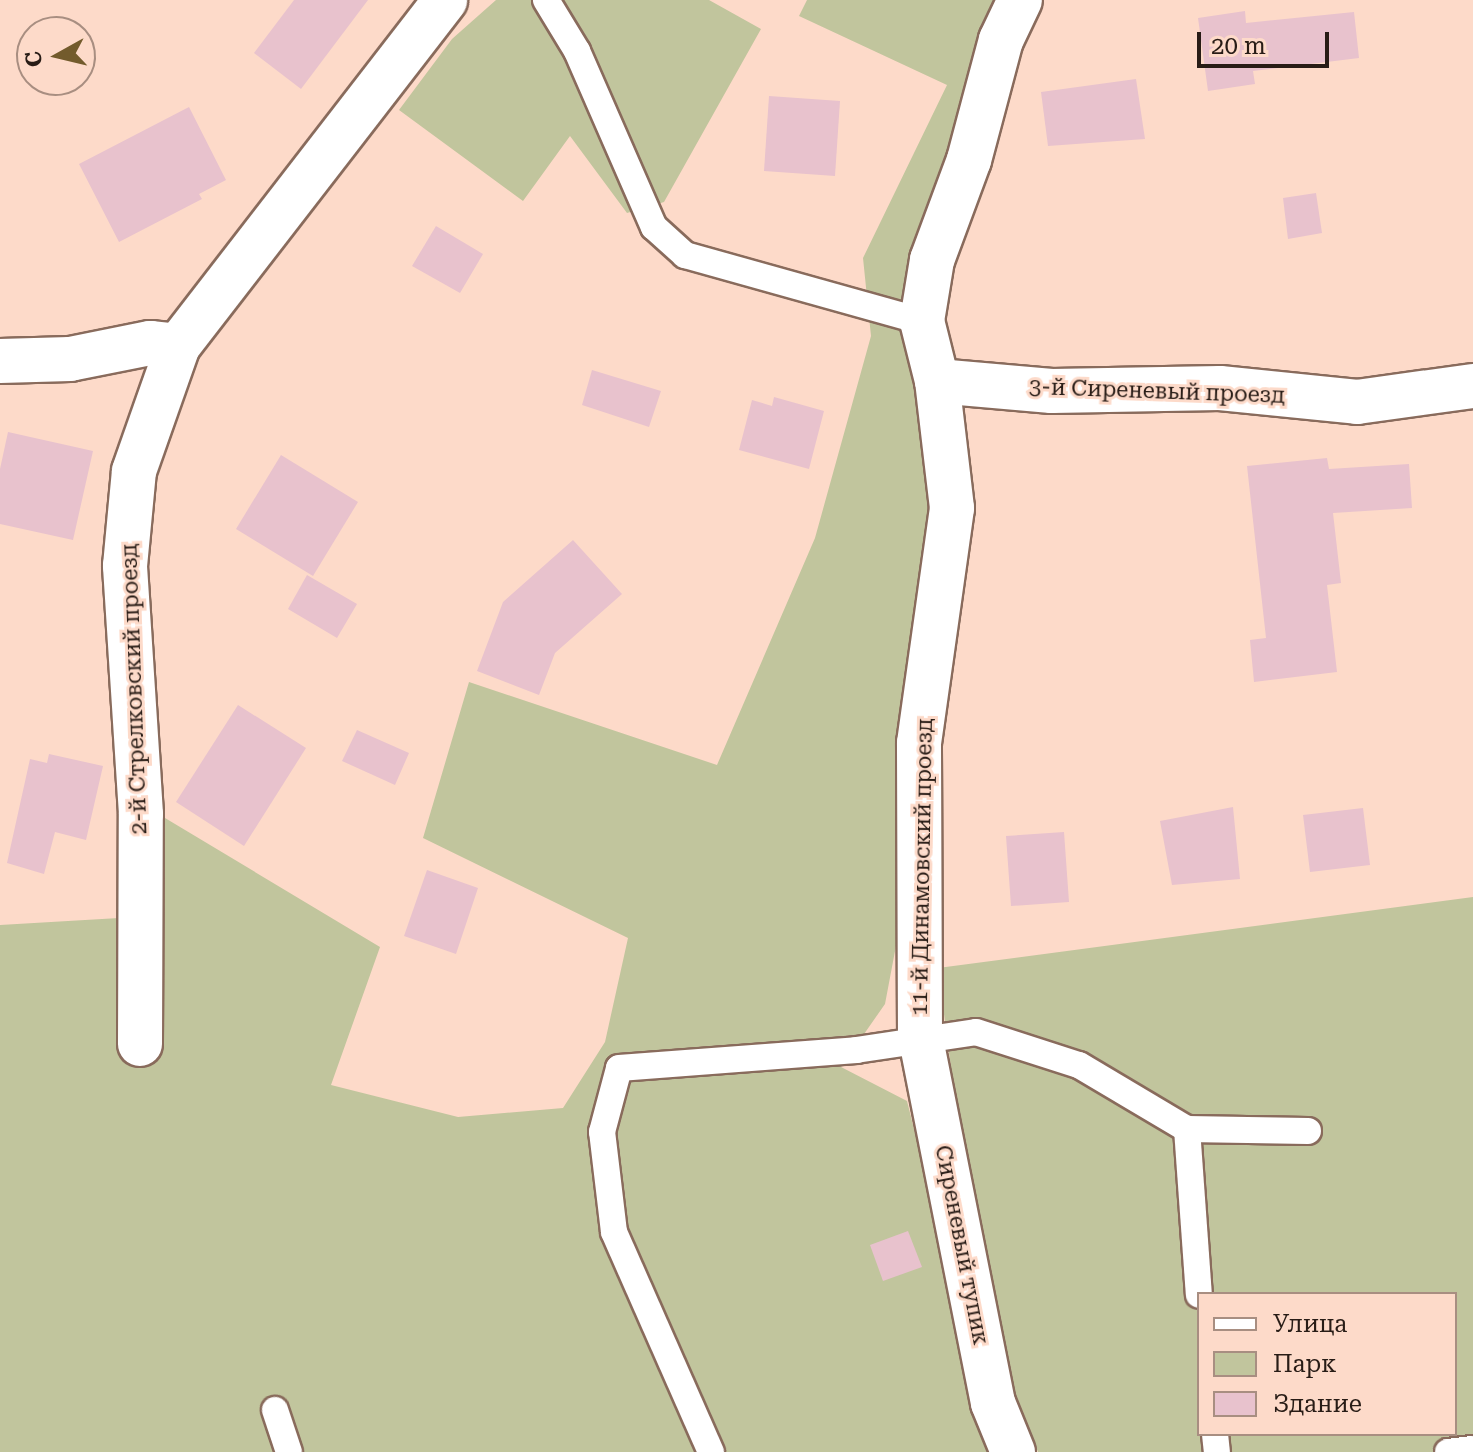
<!DOCTYPE html>
<meta charset="utf-8">
<style>
body{margin:0}
#map{position:relative;width:1473px;height:1452px;overflow:hidden;background:#fddac9;font-family:"Roboto Serif",serif}
div>[style]{position:absolute}
.green>*{inset:0;background:#c1c59d}
.building>*{inset:0;background:#e8c2cd}
.roads{filter:drop-shadow(2px 0 #896b5c) drop-shadow(-2px 0 #896b5c) drop-shadow(0 2px #896b5c) drop-shadow(0 -2px #896b5c)}
.service>*{height:26px;margin:-13px;padding:0 13px;transform-origin:13px;border-radius:13px;background:#fff}
.minor>*{height:44px;margin:-22px;padding:0 22px;transform-origin:22px;border-radius:22px;background:#fff}
span{translate:-50% -50%;white-space:nowrap;text-align:center;line-height:1.15;-webkit-text-stroke:6px #fddac9;paint-order:stroke}
.street-label{font-size:22px;color:#281c16}
.legend{position:absolute;left:1197px;top:1292px;width:260px;height:144px;box-sizing:border-box;background:#fddac9;border:2px solid #a88e81;margin:0;padding:10px 14px;list-style:none;font-size:24px;color:#281c16}
.legend li{display:flex;align-items:center;gap:16px;height:40px}
.legend b{width:40px;border:2px solid #a88e81}
.north{position:absolute;left:16px;top:16px;width:80px;height:80px;box-sizing:border-box;background:#fddac9;border:2px solid #a88e81;border-radius:50%;rotate:262deg;font-size:22px;font-weight:700;line-height:32px;text-align:center;color:#281c16}
.north::after{content:'';display:block;margin:auto;width:28px;height:36px;background:#735b2c;clip-path:polygon(50% 0,100% 100%,50% 72%,0 100%)}
.scale{position:absolute;left:1197px;top:32px;width:132px;height:36px;box-sizing:border-box;border:4px solid #281c16;border-top:0;padding-left:10px;font-size:24px;line-height:28px;white-space:nowrap;color:#281c16;-webkit-text-stroke:6px #fddac9;paint-order:stroke}
</style>
<div id="map">
<div class="green">
<i style="clip-path:polygon(496px 0,709px 0,761px 29px,664px 202px,627px 213px,570px 136px,523px 201px,399px 110px,452px 39px)"></i>
<i style="clip-path:polygon(807px 0,1002px 0,905px 294px,904px 346px,918px 390px,933px 500px,902px 914px,885px 1004px,841px 1067px,907px 1101px,995px 1452px,0 1452px,0 925px,119px 918px,155px 812px,380px 947px,331px 1085px,458px 1117px,563px 1108px,605px 1042px,628px 938px,423px 838px,469px 682px,717px 765px,815px 538px,871px 336px,863px 258px,947px 85px,799px 16px)"></i>
<i style="clip-path:polygon(evenodd,1473px 897px,1473px 1452px,1038px 1452px,1014px 1393px,963px 1160px,938px 968px,1473px 897px,1199px 1294px,1455px 1294px,1455px 1434px,1199px 1434px,1199px 1294px)"></i>
</div>
<div class="building">
<i style="clip-path:polygon(294px 0,368px 0,301px 89px,254px 53px)"></i>
<i style="clip-path:polygon(1245px 11px,1246px 23px,1354px 12px,1359px 58px,1253px 71px,1255px 84px,1208px 91px,1198px 18px)"></i>
<i style="clip-path:polygon(1136px 79px,1145px 139px,1048px 146px,1041px 92px)"></i>
<i style="clip-path:polygon(769px 96px,840px 101px,835px 176px,764px 171px)"></i>
<i style="clip-path:polygon(189px 107px,226px 180px,199px 194px,202px 199px,119px 242px,79px 164px)"></i>
<i style="clip-path:polygon(1316px 193px,1322px 233px,1288px 239px,1283px 198px)"></i>
<i style="clip-path:polygon(436px 226px,483px 254px,460px 293px,412px 266px)"></i>
<i style="clip-path:polygon(592px 370px,661px 391px,649px 427px,582px 405px)"></i>
<i style="clip-path:polygon(774px 397px,824px 411px,809px 469px,739px 450px,752px 400px,772px 406px)"></i>
<i style="clip-path:polygon(8px 432px,93px 451px,73px 540px,0 524px,0 469px)"></i>
<i style="clip-path:polygon(281px 455px,358px 502px,313px 576px,236px 529px)"></i>
<i style="clip-path:polygon(1327px 458px,1329px 469px,1409px 464px,1412px 508px,1333px 513px,1341px 583px,1327px 585px,1337px 672px,1254px 682px,1250px 640px,1266px 638px,1247px 466px)"></i>
<i style="clip-path:polygon(573px 540px,622px 594px,555px 653px,539px 695px,477px 671px,503px 602px)"></i>
<i style="clip-path:polygon(307px 575px,357px 604px,337px 638px,288px 609px)"></i>
<i style="clip-path:polygon(238px 705px,306px 748px,244px 846px,176px 802px)"></i>
<i style="clip-path:polygon(357px 730px,409px 753px,395px 785px,342px 761px)"></i>
<i style="clip-path:polygon(49px 754px,103px 766px,86px 840px,55px 832px,44px 874px,7px 863px,30px 759px,47px 763px)"></i>
<i style="clip-path:polygon(1233px 807px,1240px 879px,1172px 885px,1160px 821px)"></i>
<i style="clip-path:polygon(1363px 808px,1370px 865px,1310px 872px,1303px 815px)"></i>
<i style="clip-path:polygon(1064px 832px,1069px 902px,1011px 906px,1006px 836px)"></i>
<i style="clip-path:polygon(427px 870px,478px 888px,456px 954px,404px 936px)"></i>
<i style="clip-path:polygon(908px 1231px,922px 1267px,883px 1281px,870px 1245px)"></i>
</div>
<div class="roads">
<div class="service">
<i style="left:546px;top:0;width:60px;rotate:58.7deg"></i>
<i style="left:577px;top:51px;width:192px;rotate:66.4deg"></i>
<i style="left:654px;top:227px;width:42px;rotate:42.1deg"></i>
<i style="left:685px;top:255px;width:246px;rotate:15.6deg"></i>
<i style="left:1187px;top:1129px;width:166px;rotate:85.9deg"></i>
<i style="left:275px;top:1410px;width:44px;rotate:71.6deg"></i>
<i style="left:1215px;top:1434px;width:18px;rotate:84deg"></i>
<i style="left:711px;top:1452px;width:240px;rotate:-113.8deg"></i>
<i style="left:614px;top:1232px;width:101px;rotate:-96.8deg"></i>
<i style="left:602px;top:1132px;width:66px;rotate:-75.1deg"></i>
<i style="left:619px;top:1068px;width:238px;rotate:-4.3deg"></i>
<i style="left:856px;top:1050px;width:121px;rotate:-8.5deg"></i>
<i style="left:976px;top:1032px;width:108px;rotate:17.8deg"></i>
<i style="left:1079px;top:1065px;width:126px;rotate:30.7deg"></i>
<i style="left:1187px;top:1129px;width:121px;rotate:0.9deg"></i>
<i style="left:1448px;top:1452px;width:25px;rotate:-7deg"></i>
</div>
<div class="minor">
<i style="left:0;top:361px;width:70px;rotate:-1.6deg"></i>
<i style="left:70px;top:359px;width:82px;rotate:-11.3deg"></i>
<i style="left:150px;top:343px;width:28px;rotate:6deg"></i>
<i style="left:937px;top:381px;width:115px;rotate:5deg"></i>
<i style="left:1052px;top:391px;width:168px;rotate:-1deg"></i>
<i style="left:1220px;top:388px;width:138px;rotate:5.8deg"></i>
<i style="left:1357px;top:402px;width:117px;rotate:-7.9deg"></i>
<i style="left:140px;top:1044px;width:230px;rotate:-89.8deg"></i>
<i style="left:141px;top:814px;width:249px;rotate:-93.7deg"></i>
<i style="left:125px;top:566px;width:95px;rotate:-84.6deg"></i>
<i style="left:134px;top:471px;width:133px;rotate:-70.6deg"></i>
<i style="left:178px;top:346px;width:437px;rotate:-52.3deg"></i>
<i style="left:1013px;top:1452px;width:53px;rotate:-112.2deg"></i>
<i style="left:993px;top:1403px;width:374px;rotate:-101.2deg"></i>
<i style="left:920px;top:1036px;width:293px;rotate:-90.2deg"></i>
<i style="left:919px;top:743px;width:237px;rotate:-82deg"></i>
<i style="left:952px;top:508px;width:128px;rotate:-96.7deg"></i>
<i style="left:937px;top:381px;width:62px;rotate:-104deg"></i>
<i style="left:922px;top:321px;width:62px;rotate:-80.7deg"></i>
<i style="left:932px;top:260px;width:107px;rotate:-69.7deg"></i>
<i style="left:969px;top:160px;width:124px;rotate:-75.1deg"></i>
<i style="left:1001px;top:40px;width:44px;rotate:-64.6deg"></i>
</div>
</div>
<div class="street-label">
<span style="left:1157px;top:391px;rotate:2deg">3-й Сиреневый проезд</span>
<span style="left:134px;top:689px;rotate:-92deg">2-й Стрелковский проезд</span>
<span style="left:922px;top:867px;rotate:-89deg">11-й Динамовский проезд</span>
<span style="left:962px;top:1245px;rotate:79deg">Сиреневый тупик</span>
</div>
<ul class="legend">
<li><b style="height:10px;background:#fff"></b>Улица</li>
<li><b style="height:22px;background:#c1c59d"></b>Парк</li>
<li><b style="height:22px;background:#e8c2cd"></b>Здание</li>
</ul>
<div class="north">С</div>
<div class="scale">20 m</div>
</div>
